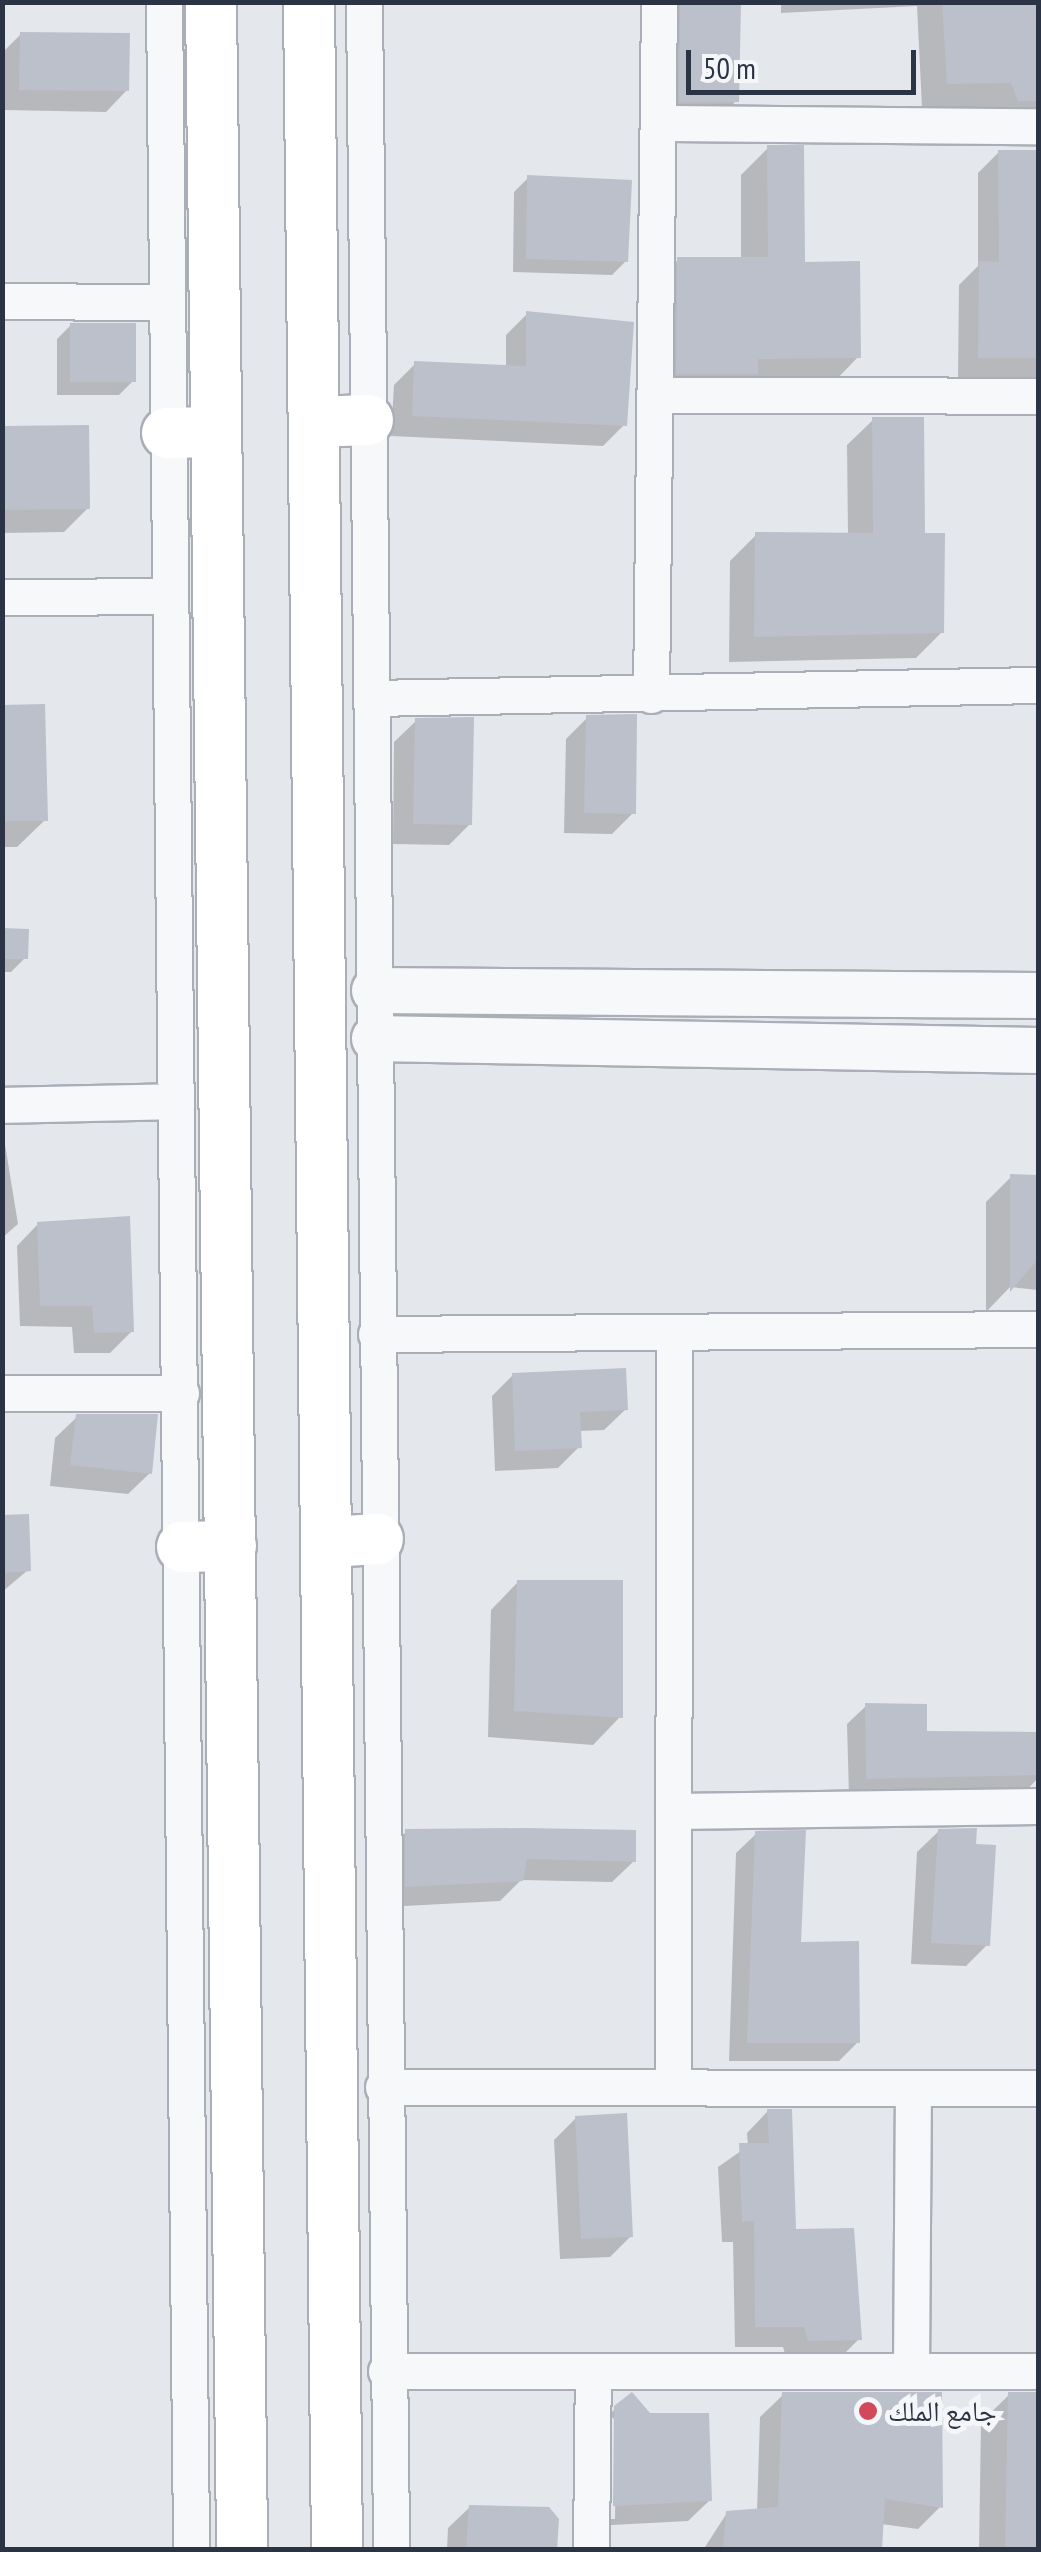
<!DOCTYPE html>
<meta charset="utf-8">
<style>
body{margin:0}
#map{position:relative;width:1041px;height:2552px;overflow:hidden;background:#e4e7ec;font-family:"PT Sans Narrow","Noto Naskh Arabic",sans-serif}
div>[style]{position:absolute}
.shadow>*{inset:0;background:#0003}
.building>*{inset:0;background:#bbc0ca}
.roads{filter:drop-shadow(2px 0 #a9aeb7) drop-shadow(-2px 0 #a9aeb7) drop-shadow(0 2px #a9aeb7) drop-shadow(0 -2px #a9aeb7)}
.minor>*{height:35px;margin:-17.5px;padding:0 17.5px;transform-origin:17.5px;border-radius:17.5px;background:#f7f8fa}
.tertiary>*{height:45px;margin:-22.5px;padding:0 22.5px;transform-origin:22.5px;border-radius:22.5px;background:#f7f8fa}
.secondary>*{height:50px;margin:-25px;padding:0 25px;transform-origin:25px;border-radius:25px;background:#fff}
.dots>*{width:28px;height:28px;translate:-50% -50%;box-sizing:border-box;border:5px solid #f4f6f9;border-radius:50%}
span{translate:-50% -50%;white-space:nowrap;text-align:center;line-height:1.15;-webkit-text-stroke:10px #f4f6f9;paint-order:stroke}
.poi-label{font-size:28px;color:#2b3445}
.left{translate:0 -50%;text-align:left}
.frame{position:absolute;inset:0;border:5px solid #2b3445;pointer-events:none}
.scale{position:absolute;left:686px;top:50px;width:230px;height:45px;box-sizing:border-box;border:5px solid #2b3445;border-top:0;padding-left:12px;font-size:30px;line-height:35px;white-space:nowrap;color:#2b3445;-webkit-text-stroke:8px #f4f6f9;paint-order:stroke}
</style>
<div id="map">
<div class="shadow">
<i style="clip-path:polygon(667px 2px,738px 2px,736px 101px,715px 123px,659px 122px)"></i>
<i style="clip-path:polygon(781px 2px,1038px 2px,1038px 125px,994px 125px,986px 107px,922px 108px,917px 6px,781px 13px)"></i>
<i style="clip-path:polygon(21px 34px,127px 90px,106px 112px,2px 110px,2px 53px)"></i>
<i style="clip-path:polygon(768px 148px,802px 265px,858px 357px,831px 385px,649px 400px,651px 287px,678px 260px,741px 259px,741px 175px)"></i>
<i style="clip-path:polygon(999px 152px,1038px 153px,1038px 379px,958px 378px,959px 285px,978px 266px,978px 173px)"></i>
<i style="clip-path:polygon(528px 178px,626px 261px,612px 275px,513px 272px,514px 192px)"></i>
<i style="clip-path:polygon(527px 314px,624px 425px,603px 446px,391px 436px,394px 385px,415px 364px,506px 368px,506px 335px)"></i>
<i style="clip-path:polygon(71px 325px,133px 381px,119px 395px,57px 395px,57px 339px)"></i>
<i style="clip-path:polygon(874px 419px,923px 536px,942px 632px,916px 658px,729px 662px,730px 561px,756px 535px,848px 535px,847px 445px)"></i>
<i style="clip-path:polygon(2px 428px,88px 508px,64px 532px,2px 533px)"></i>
<i style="clip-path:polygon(2px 707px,45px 820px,17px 847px,2px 847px)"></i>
<i style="clip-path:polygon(587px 718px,633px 813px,612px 834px,564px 833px,566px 739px)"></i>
<i style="clip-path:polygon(416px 721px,470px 824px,449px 845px,393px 844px,394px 742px)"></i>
<i style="clip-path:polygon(2px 931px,25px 958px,11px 972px,2px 972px)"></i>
<i style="clip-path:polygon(2px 1126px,18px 1224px,2px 1238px)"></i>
<i style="clip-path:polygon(1011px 1177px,1038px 1178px,1038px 1290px,1010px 1287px,986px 1312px,986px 1202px)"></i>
<i style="clip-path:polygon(38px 1224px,132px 1331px,110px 1353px,74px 1353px,72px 1327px,20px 1326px,17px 1246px)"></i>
<i style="clip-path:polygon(513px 1375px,626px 1409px,604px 1430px,579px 1431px,579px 1447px,558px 1468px,495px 1471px,492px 1396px)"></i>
<i style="clip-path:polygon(77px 1417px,150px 1473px,128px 1494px,50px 1486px,55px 1438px)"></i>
<i style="clip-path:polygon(2px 1518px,28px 1570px,2px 1592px)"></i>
<i style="clip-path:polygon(518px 1582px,620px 1717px,593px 1745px,488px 1737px,491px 1610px)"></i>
<i style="clip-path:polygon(866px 1706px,924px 1733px,1038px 1735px,1038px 1778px,1024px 1793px,849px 1796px,847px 1724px)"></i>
<i style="clip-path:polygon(939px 1831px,987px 1945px,966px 1966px,911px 1964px,917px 1852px)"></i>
<i style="clip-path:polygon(406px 1832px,634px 1861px,612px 1882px,521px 1880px,500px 1901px,385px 1907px,384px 1853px)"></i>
<i style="clip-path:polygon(756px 1834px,799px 1944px,858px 2042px,839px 2061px,729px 2061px,736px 1853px)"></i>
<i style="clip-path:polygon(768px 2111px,794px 2232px,859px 2339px,838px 2360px,787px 2361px,783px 2347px,735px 2347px,733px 2242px,722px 2242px,718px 2167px,748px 2146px,747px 2133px)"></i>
<i style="clip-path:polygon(576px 2118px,631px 2236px,610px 2257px,560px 2259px,554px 2140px)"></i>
<i style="clip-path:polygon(1038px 2393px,1038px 2550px,979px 2550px,981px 2422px,1009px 2395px)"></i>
<i style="clip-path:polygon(783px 2395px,940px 2507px,918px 2529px,881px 2524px,879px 2550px,703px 2550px,727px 2513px,757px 2511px,760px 2417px)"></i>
<i style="clip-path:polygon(evenodd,616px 2408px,649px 2415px,710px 2500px,688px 2521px,593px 2526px,594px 2430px,616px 2408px,611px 2416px,616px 2421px,615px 2519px,610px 2519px,611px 2416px)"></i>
<i style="clip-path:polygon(470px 2507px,555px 2550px,447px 2550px,448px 2528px)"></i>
</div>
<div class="building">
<i style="clip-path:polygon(680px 2px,741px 2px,739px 102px,679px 102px)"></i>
<i style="clip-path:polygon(942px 2px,1038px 2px,1038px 101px,1018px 101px,1011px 83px,947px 84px)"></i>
<i style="clip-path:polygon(20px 32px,130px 33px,129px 91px,19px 90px)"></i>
<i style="clip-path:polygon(767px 145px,804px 145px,805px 262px,860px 261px,861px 358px,758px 359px,758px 374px,676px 374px,677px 257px,768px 257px)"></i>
<i style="clip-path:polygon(998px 150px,1038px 150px,1038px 358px,978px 358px,979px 261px,999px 262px)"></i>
<i style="clip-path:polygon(527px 175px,632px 180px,628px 262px,526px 259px)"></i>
<i style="clip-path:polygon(526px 311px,634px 322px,627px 426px,412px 416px,414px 361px,526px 366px)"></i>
<i style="clip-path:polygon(70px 323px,136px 323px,136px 382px,70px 382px)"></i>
<i style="clip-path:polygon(872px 417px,924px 417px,925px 533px,945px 533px,944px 633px,754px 637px,755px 532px,873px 533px)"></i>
<i style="clip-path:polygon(89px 425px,90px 509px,2px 510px,2px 426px)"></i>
<i style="clip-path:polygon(45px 704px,48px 821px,2px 821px,2px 705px)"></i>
<i style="clip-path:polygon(637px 714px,636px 814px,584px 813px,586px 715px)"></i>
<i style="clip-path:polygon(474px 717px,472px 825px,413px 824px,415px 718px)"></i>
<i style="clip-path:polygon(2px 928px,29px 929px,28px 959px,2px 959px)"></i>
<i style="clip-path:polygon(1010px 1174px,1038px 1175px,1038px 1259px,1010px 1292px)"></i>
<i style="clip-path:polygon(130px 1216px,134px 1332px,94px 1333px,92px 1306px,40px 1306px,37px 1222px)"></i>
<i style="clip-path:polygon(626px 1368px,628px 1410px,580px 1412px,582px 1448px,515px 1451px,512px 1373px)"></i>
<i style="clip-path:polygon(76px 1414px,158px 1414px,152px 1474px,70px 1465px)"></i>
<i style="clip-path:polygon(29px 1514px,31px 1571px,2px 1573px,2px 1515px)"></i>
<i style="clip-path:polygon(517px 1580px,623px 1580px,623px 1718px,514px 1711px)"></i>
<i style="clip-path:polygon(865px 1703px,927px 1704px,927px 1731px,1038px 1732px,1038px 1775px,866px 1779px)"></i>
<i style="clip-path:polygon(523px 1828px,636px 1830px,636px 1862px,527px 1859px,523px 1881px,405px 1887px,405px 1829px)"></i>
<i style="clip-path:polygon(977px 1828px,976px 1844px,996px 1845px,990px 1946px,931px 1943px,938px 1829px)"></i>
<i style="clip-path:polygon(806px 1830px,801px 1942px,859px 1941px,860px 2043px,747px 2043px,755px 1831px)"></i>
<i style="clip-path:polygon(767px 2109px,792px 2109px,796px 2229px,854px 2228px,862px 2340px,808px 2341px,804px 2327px,755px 2327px,754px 2221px,742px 2222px,739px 2143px,769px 2143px)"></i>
<i style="clip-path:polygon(627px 2113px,633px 2237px,581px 2239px,575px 2116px)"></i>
<i style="clip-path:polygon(632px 2392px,650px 2413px,709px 2413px,712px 2501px,613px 2506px,614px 2406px)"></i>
<i style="clip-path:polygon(782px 2392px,942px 2392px,943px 2508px,885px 2499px,882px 2550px,723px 2550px,726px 2511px,778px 2507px)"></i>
<i style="clip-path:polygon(1008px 2392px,1038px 2392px,1038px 2550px,1005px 2550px)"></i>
<i style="clip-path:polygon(469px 2505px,549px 2507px,559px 2519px,557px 2550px,466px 2550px)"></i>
</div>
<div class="roads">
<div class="minor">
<i style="left:164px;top:2px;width:2548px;rotate:89.39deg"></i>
<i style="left:364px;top:2px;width:2548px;rotate:89.39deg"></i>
<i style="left:659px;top:123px;width:379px;rotate:0.5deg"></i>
<i style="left:2px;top:301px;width:159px;rotate:0.4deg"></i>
<i style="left:656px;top:395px;width:382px;rotate:0.1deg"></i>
<i style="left:2px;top:597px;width:167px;rotate:-0.3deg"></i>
<i style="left:651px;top:695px;width:693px;rotate:-89.34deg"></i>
<i style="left:372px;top:698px;width:666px;rotate:-1.12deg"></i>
<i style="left:2px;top:1105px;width:174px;rotate:-1.3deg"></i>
<i style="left:376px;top:1334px;width:662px;rotate:-0.43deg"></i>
<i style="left:2px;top:1393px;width:179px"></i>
<i style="left:673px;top:1811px;width:365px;rotate:-0.8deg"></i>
<i style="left:383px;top:2087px;width:655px;rotate:0.09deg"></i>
<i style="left:673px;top:2087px;width:755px;rotate:-89.92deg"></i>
<i style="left:386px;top:2371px;width:652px"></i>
<i style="left:911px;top:2371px;width:283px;rotate:-89.6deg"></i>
<i style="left:591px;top:2550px;width:179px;rotate:-89.4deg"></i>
</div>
<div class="tertiary">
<i style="left:374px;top:990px;width:664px;rotate:0.43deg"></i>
<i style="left:374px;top:1038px;width:664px;rotate:1.04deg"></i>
</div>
<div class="secondary">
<i style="left:211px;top:2px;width:2548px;rotate:89.3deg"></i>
<i style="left:309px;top:2px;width:2548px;rotate:89.37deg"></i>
<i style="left:315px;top:422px;width:53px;rotate:-2.2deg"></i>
<i style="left:167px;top:433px;width:48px;rotate:-1.2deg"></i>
<i style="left:329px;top:1542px;width:49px;rotate:-3.5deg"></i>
<i style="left:182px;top:1547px;width:49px;rotate:-1.2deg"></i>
</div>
</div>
<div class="dots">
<i style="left:868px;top:2411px;background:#d1495b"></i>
</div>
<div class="poi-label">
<span class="left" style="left:888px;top:2411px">جامع الملك</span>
</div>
<div class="frame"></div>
<div class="scale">50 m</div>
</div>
